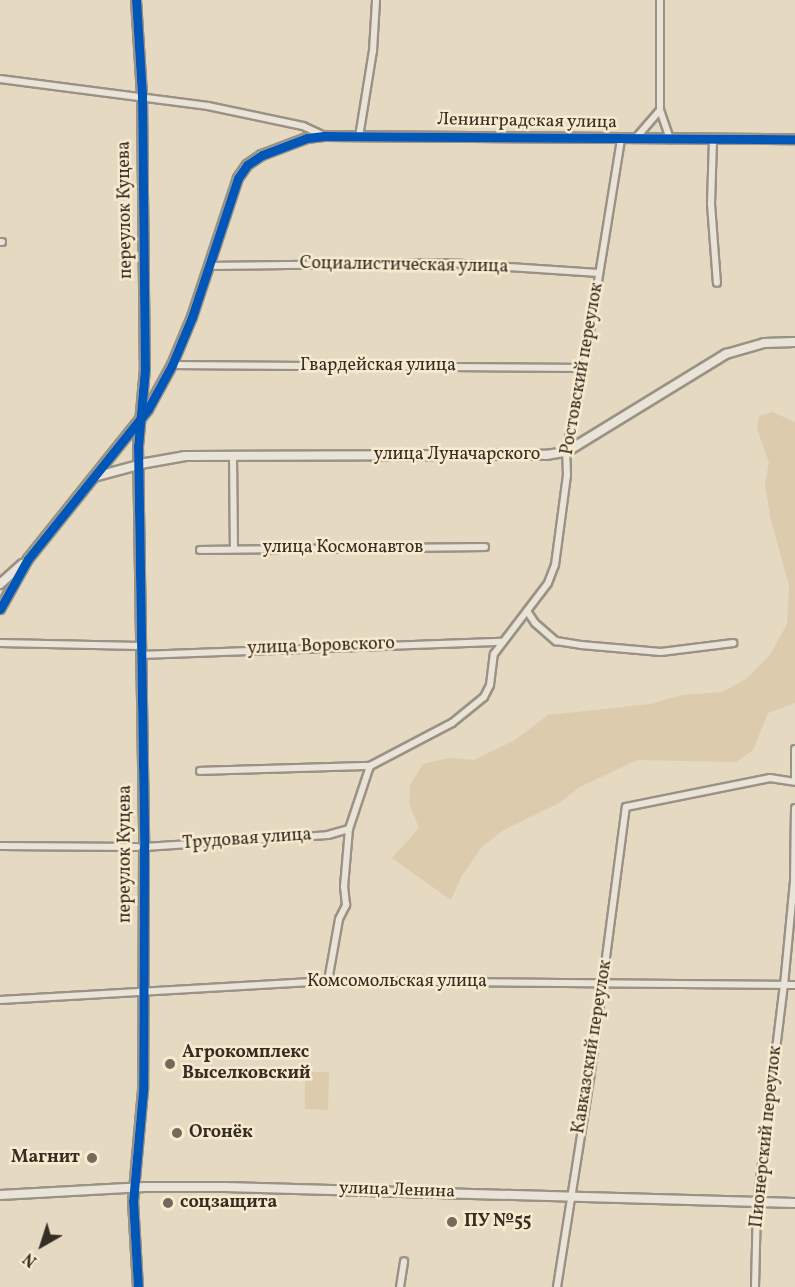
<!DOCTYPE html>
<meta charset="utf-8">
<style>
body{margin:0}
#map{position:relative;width:795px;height:1287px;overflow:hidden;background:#e5d9c2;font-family:Vollkorn,serif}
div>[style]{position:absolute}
.green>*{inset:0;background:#dccbad}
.roads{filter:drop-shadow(2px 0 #9a9284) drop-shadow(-2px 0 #9a9284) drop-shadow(0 2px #9a9284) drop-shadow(0 -2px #9a9284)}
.minor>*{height:6px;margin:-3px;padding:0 3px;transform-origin:3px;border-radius:3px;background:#e9e3d8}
.tertiary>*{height:8px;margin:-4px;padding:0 4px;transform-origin:4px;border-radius:4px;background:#e9e3d8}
.cycleway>*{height:9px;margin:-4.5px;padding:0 4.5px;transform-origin:4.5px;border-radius:4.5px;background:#0057b8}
.dots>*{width:16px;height:16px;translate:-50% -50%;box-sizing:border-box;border:3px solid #f8eace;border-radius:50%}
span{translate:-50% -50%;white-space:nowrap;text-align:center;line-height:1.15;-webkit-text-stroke:5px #f8eace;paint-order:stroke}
.street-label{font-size:18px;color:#352e24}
.poi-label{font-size:18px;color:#352e24;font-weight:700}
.left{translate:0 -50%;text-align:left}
.right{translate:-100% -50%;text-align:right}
.north{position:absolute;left:12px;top:1215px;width:60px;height:60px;-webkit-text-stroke:4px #f8eace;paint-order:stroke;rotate:219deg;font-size:16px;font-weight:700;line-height:24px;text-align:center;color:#352e24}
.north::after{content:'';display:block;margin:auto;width:21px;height:27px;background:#352e24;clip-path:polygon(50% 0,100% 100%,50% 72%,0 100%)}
</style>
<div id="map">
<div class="green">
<i style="clip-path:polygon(772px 412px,795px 422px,795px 703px,768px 713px,753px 750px,736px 762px,637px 760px,580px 787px,559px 803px,502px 831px,482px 847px,461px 877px,451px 900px,392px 858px,419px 828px,409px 804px,410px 785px,423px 764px,449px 758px,474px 760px,515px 740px,548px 715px,650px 704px,682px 695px,722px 692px,746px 679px,770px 655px,787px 624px,789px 586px,770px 516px,765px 484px,769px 462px,757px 429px,759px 416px)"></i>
<i style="clip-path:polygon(305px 1072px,329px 1072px,328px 1110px,305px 1109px)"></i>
</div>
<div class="roads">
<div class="minor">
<i style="left:660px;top:0;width:110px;rotate:90deg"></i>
<i style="left:660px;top:110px;width:31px;rotate:71deg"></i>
<i style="left:0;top:79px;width:210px;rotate:7.4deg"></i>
<i style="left:208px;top:106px;width:97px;rotate:11.9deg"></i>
<i style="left:303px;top:126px;width:23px;rotate:25deg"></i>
<i style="left:359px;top:137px;width:87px;rotate:-80.8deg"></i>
<i style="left:373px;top:51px;width:51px;rotate:-86.6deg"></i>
<i style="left:635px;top:139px;width:38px;rotate:-49deg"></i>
<i style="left:713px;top:140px;width:64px;rotate:91.8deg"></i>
<i style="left:711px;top:204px;width:79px;rotate:85.7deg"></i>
<i style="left:0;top:242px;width:2px"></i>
<i style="left:208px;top:266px;width:241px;rotate:-0.7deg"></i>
<i style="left:449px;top:263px;width:150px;rotate:3.8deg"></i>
<i style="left:172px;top:365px;width:412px;rotate:0.4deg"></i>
<i style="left:233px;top:456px;width:92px;rotate:89.4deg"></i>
<i style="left:200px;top:550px;width:285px;rotate:-0.6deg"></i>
<i style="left:527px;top:611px;width:14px;rotate:56deg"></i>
<i style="left:535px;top:623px;width:28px;rotate:41deg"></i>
<i style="left:556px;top:641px;width:25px;rotate:9deg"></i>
<i style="left:581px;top:645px;width:80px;rotate:5deg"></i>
<i style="left:661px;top:652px;width:73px;rotate:-7.1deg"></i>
<i style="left:0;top:643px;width:140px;rotate:1.2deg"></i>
<i style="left:140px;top:655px;width:362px;rotate:-2.1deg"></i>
<i style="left:795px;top:749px;width:31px;rotate:90deg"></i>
<i style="left:200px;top:771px;width:170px;rotate:-1.7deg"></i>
<i style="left:0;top:846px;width:137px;rotate:0.4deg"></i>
<i style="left:144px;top:847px;width:184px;rotate:-3.7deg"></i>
<i style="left:328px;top:835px;width:22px;rotate:-16deg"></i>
<i style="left:328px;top:981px;width:63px;rotate:-79.9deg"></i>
<i style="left:339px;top:919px;width:16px;rotate:-63deg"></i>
<i style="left:346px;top:905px;width:18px;rotate:-96deg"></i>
<i style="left:344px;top:887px;width:58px;rotate:-85.1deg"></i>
<i style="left:349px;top:829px;width:66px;rotate:-71.6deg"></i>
<i style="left:370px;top:766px;width:93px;rotate:-27.7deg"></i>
<i style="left:452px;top:723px;width:41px;rotate:-39.1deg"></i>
<i style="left:484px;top:697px;width:13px;rotate:-63deg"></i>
<i style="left:490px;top:685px;width:31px;rotate:-83deg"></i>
<i style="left:494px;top:654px;width:89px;rotate:-52.7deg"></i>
<i style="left:548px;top:583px;width:19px;rotate:-69deg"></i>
<i style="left:555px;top:565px;width:91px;rotate:-82.4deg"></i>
<i style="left:567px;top:475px;width:23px;rotate:-92deg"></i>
<i style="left:566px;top:452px;width:86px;rotate:-77.9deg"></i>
<i style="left:584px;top:368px;width:231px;rotate:-80.8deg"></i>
<i style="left:0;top:1000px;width:329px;rotate:-3.3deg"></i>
<i style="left:328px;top:981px;width:467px;rotate:0.5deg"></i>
<i style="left:400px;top:1287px;width:26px;rotate:-81deg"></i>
<i style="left:557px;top:1287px;width:211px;rotate:-81deg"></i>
<i style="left:590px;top:1079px;width:274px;rotate:-82.5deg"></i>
<i style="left:626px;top:807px;width:147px;rotate:-11.4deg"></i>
<i style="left:770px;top:778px;width:25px;rotate:9deg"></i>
<i style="left:755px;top:1287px;width:83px;rotate:-88.6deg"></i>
<i style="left:757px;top:1204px;width:221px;rotate:-83deg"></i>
<i style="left:784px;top:985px;width:104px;rotate:-84.5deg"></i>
<i style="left:794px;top:881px;width:73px;rotate:-89.2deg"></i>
</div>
<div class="tertiary">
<i style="left:136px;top:0;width:96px;rotate:86.4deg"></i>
<i style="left:142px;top:96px;width:272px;rotate:89.4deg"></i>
<i style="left:145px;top:368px;width:78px;rotate:95.1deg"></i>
<i style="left:138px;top:446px;width:401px;rotate:89.1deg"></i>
<i style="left:144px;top:847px;width:243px;rotate:90.2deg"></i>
<i style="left:143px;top:1090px;width:111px;rotate:95.1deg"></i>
<i style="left:133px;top:1201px;width:86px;rotate:86.7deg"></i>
<i style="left:94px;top:477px;width:54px;rotate:-15.1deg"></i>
<i style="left:146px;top:463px;width:40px;rotate:-10deg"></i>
<i style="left:185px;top:456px;width:361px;rotate:-0.2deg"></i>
<i style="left:546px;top:455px;width:20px;rotate:-9deg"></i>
<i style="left:566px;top:452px;width:188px;rotate:-31.5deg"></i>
<i style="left:726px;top:354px;width:40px;rotate:-16deg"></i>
<i style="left:764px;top:343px;width:31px;rotate:-2deg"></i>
<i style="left:0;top:584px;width:30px;rotate:-42deg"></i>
<i style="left:0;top:609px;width:57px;rotate:-60.8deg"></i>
<i style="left:28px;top:559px;width:192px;rotate:-51.3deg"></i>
<i style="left:148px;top:409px;width:50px;rotate:-61.4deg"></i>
<i style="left:172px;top:365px;width:52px;rotate:-67.4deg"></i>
<i style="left:192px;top:317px;width:146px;rotate:-71.7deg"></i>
<i style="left:238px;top:178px;width:16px;rotate:-55deg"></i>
<i style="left:247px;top:165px;width:18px;rotate:-34deg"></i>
<i style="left:262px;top:155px;width:48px;rotate:-20.7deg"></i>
<i style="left:307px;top:138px;width:17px;rotate:-7deg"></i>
<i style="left:324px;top:136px;width:471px;rotate:0.4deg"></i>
<i style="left:0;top:1195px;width:145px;rotate:-3.2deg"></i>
<i style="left:145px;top:1187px;width:80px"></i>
<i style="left:225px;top:1187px;width:570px;rotate:1.61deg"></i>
</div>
</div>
<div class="cycleway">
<i style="left:136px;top:0;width:96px;rotate:86.4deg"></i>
<i style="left:142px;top:96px;width:272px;rotate:89.4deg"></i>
<i style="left:145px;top:368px;width:78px;rotate:95.1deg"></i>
<i style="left:138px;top:446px;width:401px;rotate:89.1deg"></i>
<i style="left:144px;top:847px;width:243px;rotate:90.2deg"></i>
<i style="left:143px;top:1090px;width:111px;rotate:95.1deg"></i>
<i style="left:133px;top:1201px;width:86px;rotate:86.7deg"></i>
<i style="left:0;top:609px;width:57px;rotate:-60.8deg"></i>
<i style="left:28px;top:559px;width:192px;rotate:-51.3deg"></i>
<i style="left:148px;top:409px;width:50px;rotate:-61.4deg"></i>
<i style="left:172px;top:365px;width:52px;rotate:-67.4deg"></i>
<i style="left:192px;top:317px;width:146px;rotate:-71.7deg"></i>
<i style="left:238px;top:178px;width:16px;rotate:-55deg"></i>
<i style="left:247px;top:165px;width:18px;rotate:-34deg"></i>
<i style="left:262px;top:155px;width:48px;rotate:-20.7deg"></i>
<i style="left:307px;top:138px;width:17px;rotate:-7deg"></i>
<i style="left:324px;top:136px;width:471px;rotate:0.4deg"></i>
</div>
<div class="dots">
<i style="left:170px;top:1064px;background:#736a5b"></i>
<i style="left:177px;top:1133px;background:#736a5b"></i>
<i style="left:92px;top:1158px;background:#736a5b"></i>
<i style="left:168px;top:1203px;background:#736a5b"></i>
<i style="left:452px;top:1222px;background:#736a5b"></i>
</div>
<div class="street-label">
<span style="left:527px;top:122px;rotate:1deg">Ленинградская улица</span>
<span style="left:126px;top:210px;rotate:-91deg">переулок Куцева</span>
<span style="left:404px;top:266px;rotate:1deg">Социалистическая улица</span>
<span style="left:378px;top:366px">Гвардейская улица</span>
<span style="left:583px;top:369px;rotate:-80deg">Ростовский переулок</span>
<span style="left:457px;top:455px">улица Луначарского</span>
<span style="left:343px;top:548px">улица Космонавтов</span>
<span style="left:321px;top:647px;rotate:-2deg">улица Воровского</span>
<span style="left:247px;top:840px;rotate:-4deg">Трудовая улица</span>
<span style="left:126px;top:854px;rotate:-90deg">переулок Куцева</span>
<span style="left:397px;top:982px">Комсомольская улица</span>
<span style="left:593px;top:1047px;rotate:-81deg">Кавказский переулок</span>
<span style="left:767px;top:1137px;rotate:-84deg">Пионерский переулок</span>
<span style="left:397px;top:1191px;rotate:2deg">улица Ленина</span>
</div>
<div class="poi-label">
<span class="left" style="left:182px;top:1064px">Агрокомплекс<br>Выселковский</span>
<span class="left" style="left:189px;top:1133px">Огонёк</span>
<span class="right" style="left:80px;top:1158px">Магнит</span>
<span class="left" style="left:180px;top:1203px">соцзащита</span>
<span class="left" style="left:464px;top:1222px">ПУ №55</span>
</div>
<div class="north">N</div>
</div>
